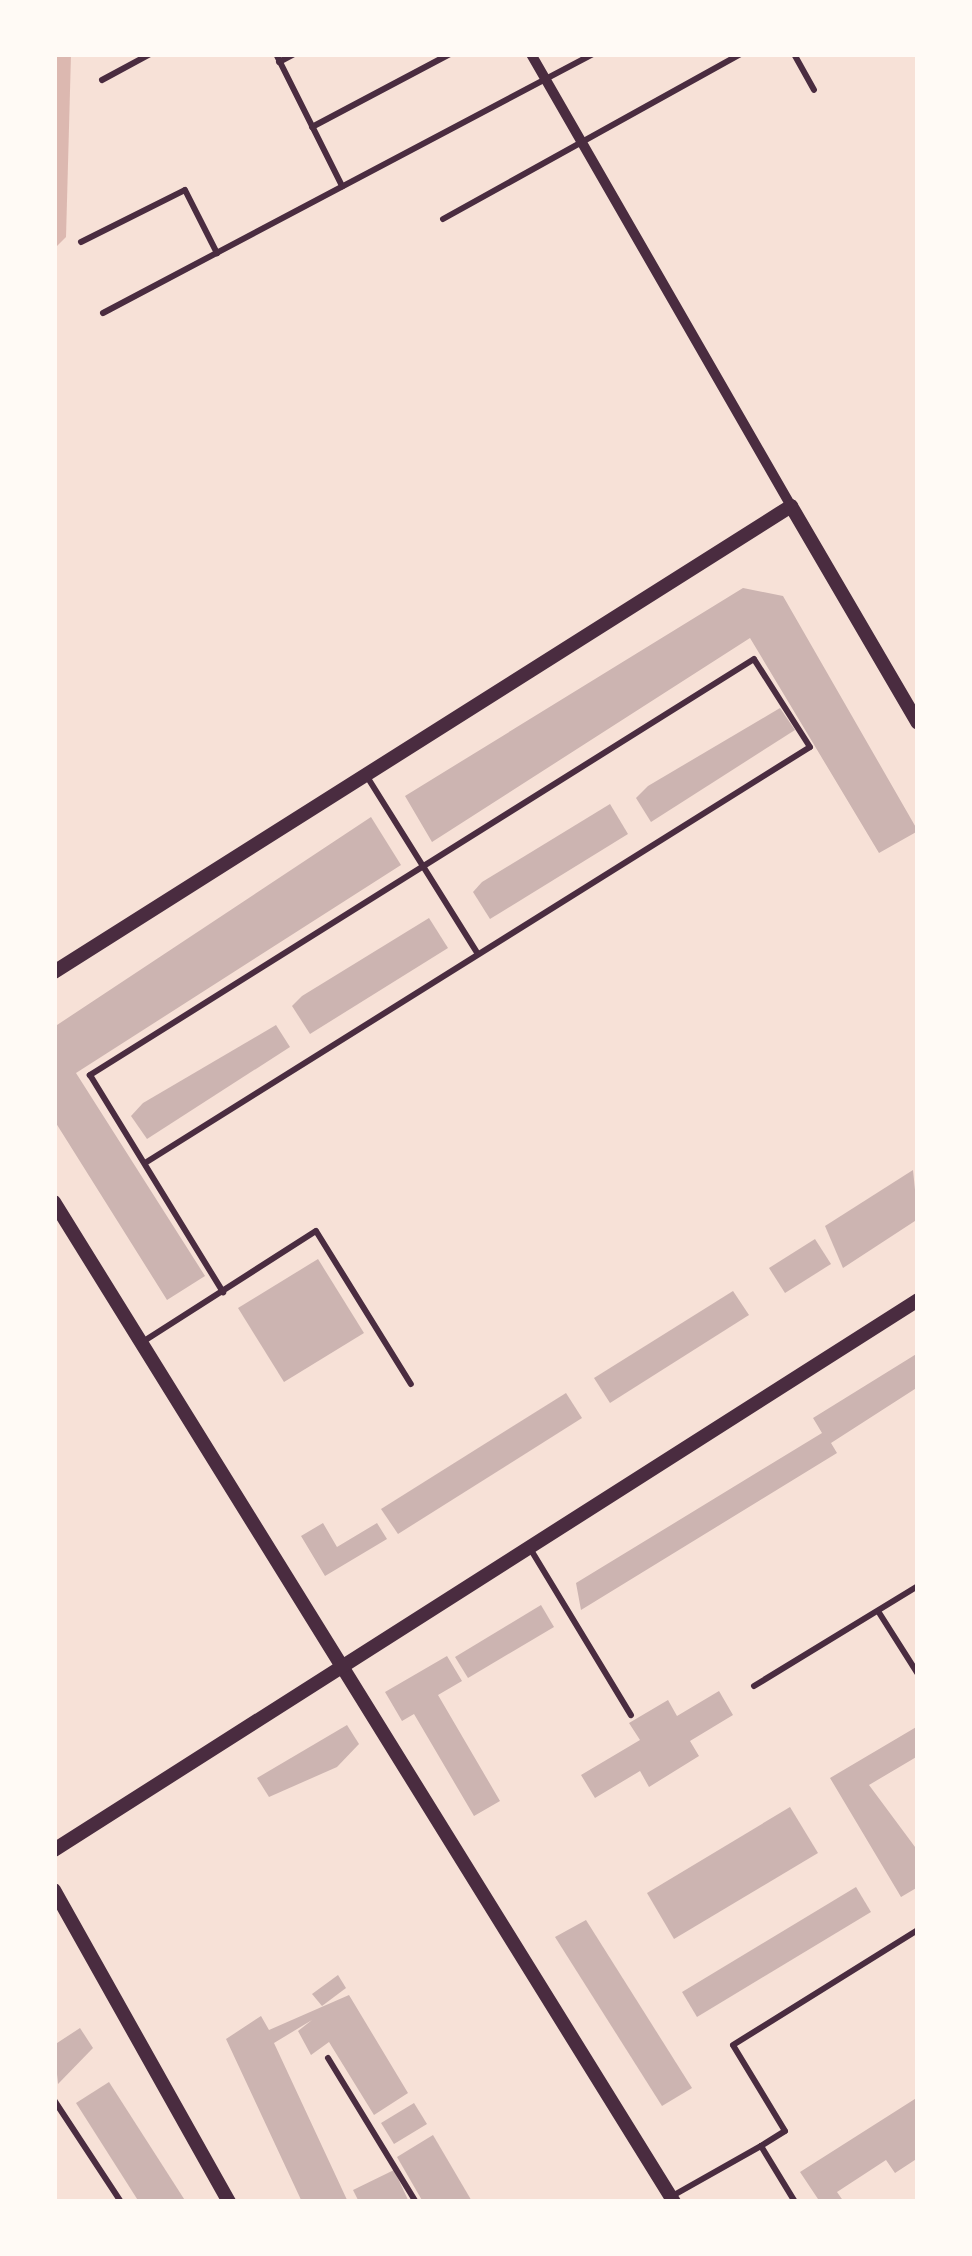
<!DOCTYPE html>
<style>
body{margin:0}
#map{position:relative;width:972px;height:2256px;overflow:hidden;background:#f7e1d7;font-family:"Golos Text",sans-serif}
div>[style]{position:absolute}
.water>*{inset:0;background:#dcb8b0}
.building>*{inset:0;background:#ccb4b1}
.service>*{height:6px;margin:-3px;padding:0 3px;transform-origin:3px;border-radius:3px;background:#4a2c40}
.minor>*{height:10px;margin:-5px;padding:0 5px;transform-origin:5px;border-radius:5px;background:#4a2c40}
.tertiary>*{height:14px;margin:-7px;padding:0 7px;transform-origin:7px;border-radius:7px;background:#4a2c40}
span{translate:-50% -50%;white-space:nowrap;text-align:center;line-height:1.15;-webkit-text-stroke:9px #fffaf5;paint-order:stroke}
.frame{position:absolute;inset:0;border:57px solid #fffaf5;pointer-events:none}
</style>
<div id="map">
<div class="water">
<i style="clip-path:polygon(54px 54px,71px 54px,66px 237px,54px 249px)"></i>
</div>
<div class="building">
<i style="clip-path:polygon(743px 588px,783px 596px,918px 831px,879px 853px,750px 638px,432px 842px,405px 796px)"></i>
<i style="clip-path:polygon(780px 708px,795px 730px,651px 822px,636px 798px,648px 786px)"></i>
<i style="clip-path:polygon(610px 804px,628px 834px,490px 919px,473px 892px,482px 882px)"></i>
<i style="clip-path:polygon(371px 817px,401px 865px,76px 1073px,205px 1276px,167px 1300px,54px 1120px,54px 1027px)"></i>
<i style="clip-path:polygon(429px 918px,448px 948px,310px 1034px,292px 1006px,302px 996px)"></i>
<i style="clip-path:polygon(276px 1025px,290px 1047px,147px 1139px,131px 1116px,143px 1103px)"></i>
<i style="clip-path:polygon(913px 1170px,918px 1219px,843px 1268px,825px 1226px)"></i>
<i style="clip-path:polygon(815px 1239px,831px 1264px,785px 1293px,769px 1268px)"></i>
<i style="clip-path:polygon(318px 1259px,364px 1333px,284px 1382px,238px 1308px)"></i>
<i style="clip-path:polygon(733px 1291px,749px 1315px,610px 1403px,594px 1378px)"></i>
<i style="clip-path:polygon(918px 1353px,918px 1387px,831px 1443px,837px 1453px,581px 1610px,576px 1583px,822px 1433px,813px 1418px)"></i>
<i style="clip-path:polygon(566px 1393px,582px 1418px,398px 1534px,381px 1509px)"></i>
<i style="clip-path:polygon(323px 1523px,337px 1547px,377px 1523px,387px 1539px,325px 1576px,301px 1536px)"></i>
<i style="clip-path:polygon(541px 1605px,554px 1627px,468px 1678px,455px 1657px)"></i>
<i style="clip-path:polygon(447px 1656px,462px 1681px,438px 1695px,500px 1801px,474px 1816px,414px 1714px,402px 1721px,385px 1692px)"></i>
<i style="clip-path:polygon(719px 1691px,733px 1715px,690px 1741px,699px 1756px,649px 1787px,640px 1771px,595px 1798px,581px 1775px,640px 1740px,629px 1723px,668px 1700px,677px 1716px)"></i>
<i style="clip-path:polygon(347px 1725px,359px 1744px,337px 1767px,269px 1797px,257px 1778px)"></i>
<i style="clip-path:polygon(918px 1726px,918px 1756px,869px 1785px,918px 1851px,918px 1887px,901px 1897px,830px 1778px)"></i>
<i style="clip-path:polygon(790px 1807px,818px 1853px,674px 1939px,647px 1893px)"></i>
<i style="clip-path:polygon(856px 1887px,871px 1912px,697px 2017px,682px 1992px)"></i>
<i style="clip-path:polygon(586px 1920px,692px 2088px,662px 2106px,555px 1937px)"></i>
<i style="clip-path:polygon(338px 1975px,346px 1988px,322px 2006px,312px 1994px)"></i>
<i style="clip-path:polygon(349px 1995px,408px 2093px,374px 2115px,329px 2042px,311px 2055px,298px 2031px,312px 2020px,274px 2043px,348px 2202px,302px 2202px,226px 2039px,261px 2016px,269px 2030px)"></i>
<i style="clip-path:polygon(80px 2028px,93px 2048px,58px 2084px,54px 2045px)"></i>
<i style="clip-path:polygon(109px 2082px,186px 2202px,139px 2202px,76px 2103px)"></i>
<i style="clip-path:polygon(918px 2097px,918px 2158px,895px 2173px,886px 2160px,837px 2192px,844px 2202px,820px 2202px,800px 2172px)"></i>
<i style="clip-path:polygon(414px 2103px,427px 2124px,394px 2144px,381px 2123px)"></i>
<i style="clip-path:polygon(433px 2135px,470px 2198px,472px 2202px,423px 2202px,397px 2157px)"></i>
<i style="clip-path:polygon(394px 2170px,409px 2202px,359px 2202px,353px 2190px)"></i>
</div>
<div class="service">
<i style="left:276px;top:54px;width:148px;rotate:63.4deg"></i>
<i style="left:794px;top:54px;width:41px;rotate:60.9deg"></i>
<i style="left:279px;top:62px;width:17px;rotate:-28deg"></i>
<i style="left:102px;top:80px;width:55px;rotate:-28.4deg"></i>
<i style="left:312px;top:127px;width:156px;rotate:-27.9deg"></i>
<i style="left:443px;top:219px;width:341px;rotate:-29deg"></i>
<i style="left:81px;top:242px;width:116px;rotate:-26.6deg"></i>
<i style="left:185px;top:190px;width:71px;rotate:63.1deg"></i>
<i style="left:103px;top:313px;width:554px;rotate:-27.86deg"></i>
<i style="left:366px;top:775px;width:211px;rotate:58deg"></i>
<i style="left:145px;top:1163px;width:784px;rotate:-32.03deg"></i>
<i style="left:810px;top:747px;width:104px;rotate:-122.5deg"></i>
<i style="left:754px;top:659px;width:784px;rotate:147.93deg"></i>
<i style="left:90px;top:1075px;width:255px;rotate:58.5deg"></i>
<i style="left:144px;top:1341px;width:204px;rotate:-32.6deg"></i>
<i style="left:316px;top:1231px;width:180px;rotate:58.2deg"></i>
<i style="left:531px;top:1550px;width:193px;rotate:58.8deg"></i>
<i style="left:878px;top:1611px;width:75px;rotate:57.6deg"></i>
<i style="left:754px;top:1686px;width:192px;rotate:-31.4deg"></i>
<i style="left:328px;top:2058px;width:169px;rotate:58.6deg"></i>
<i style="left:54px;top:2100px;width:122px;rotate:56.7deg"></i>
<i style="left:761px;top:2146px;width:28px;rotate:-32deg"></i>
<i style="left:785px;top:2131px;width:100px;rotate:-121.2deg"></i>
<i style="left:733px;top:2045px;width:218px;rotate:-31.9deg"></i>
<i style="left:674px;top:2195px;width:100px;rotate:-29.4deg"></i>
<i style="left:761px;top:2146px;width:66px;rotate:58.7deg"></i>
</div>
<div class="minor">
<i style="left:531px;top:54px;width:521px;rotate:60.09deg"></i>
</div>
<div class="tertiary">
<i style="left:54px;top:972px;width:872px;rotate:-32.3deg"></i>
<i style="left:791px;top:506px;width:251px;rotate:59.7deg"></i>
<i style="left:54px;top:1202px;width:1177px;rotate:58.2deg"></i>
<i style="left:54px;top:1850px;width:1024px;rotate:-32.48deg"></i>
<i style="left:54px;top:1890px;width:358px;rotate:60.7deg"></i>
</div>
<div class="frame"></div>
</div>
